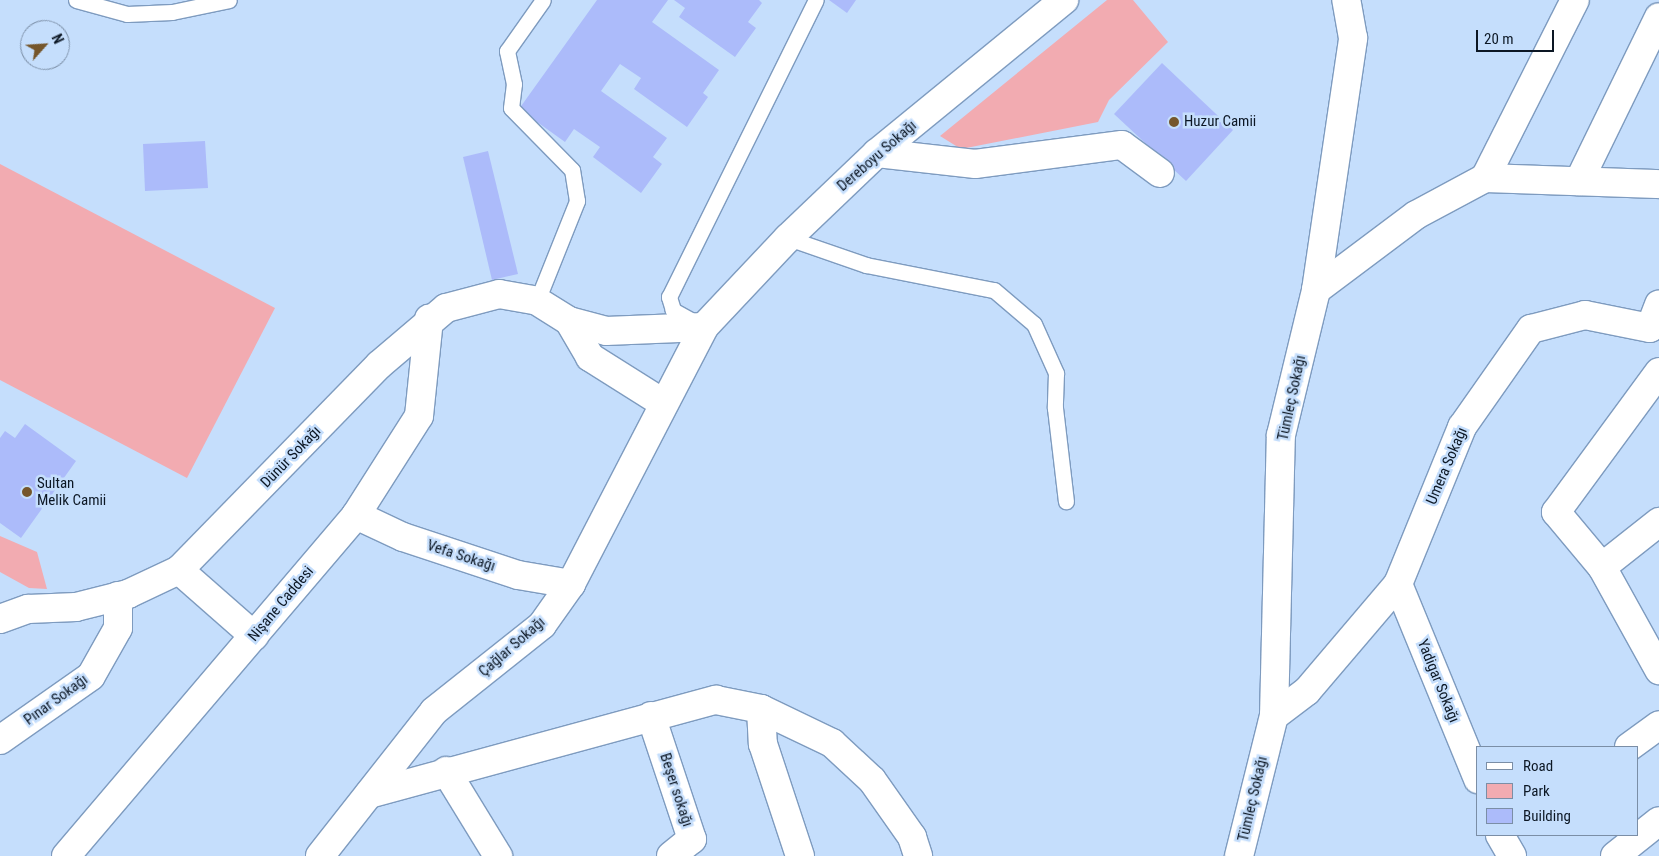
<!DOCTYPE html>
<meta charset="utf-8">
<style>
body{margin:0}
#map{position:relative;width:1659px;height:856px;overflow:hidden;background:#c5defc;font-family:"Roboto Condensed",sans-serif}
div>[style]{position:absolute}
.green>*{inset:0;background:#f2abb1}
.building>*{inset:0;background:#acbbfa}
.roads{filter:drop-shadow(1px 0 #7e9bbf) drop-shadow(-1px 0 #7e9bbf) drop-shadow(0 1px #7e9bbf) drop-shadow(0 -1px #7e9bbf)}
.lane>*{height:15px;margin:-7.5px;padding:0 7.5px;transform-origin:7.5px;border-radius:7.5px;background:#fff}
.street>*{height:28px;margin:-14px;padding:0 14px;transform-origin:14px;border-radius:14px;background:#fff}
.dots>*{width:14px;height:14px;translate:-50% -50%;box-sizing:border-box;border:2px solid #c5defc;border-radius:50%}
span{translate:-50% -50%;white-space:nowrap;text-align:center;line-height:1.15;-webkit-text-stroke:5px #c5defc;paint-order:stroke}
.poi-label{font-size:15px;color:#0c1724}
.left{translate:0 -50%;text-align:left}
.street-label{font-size:15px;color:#0c1724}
.legend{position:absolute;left:1476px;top:746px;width:162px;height:90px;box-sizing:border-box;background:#c5defc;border:1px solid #7b8ea6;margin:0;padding:6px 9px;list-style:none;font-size:15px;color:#0c1724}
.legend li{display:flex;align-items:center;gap:10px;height:25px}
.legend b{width:25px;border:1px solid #7b8ea6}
.north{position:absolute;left:20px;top:20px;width:50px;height:50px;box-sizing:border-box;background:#c5defc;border:1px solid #7b8ea6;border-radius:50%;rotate:64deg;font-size:14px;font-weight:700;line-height:20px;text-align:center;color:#0c1724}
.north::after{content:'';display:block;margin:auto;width:18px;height:22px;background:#75562b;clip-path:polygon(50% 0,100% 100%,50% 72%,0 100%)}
.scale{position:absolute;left:1476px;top:30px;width:78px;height:22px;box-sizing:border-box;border:2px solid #0c1724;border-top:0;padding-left:6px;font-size:15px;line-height:18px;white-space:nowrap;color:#0c1724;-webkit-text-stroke:4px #c5defc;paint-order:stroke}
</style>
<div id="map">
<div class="green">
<i style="clip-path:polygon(1107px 0,1133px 0,1168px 42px,1109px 100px,1098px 122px,961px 149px,940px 136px)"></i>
<i style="clip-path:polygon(0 164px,275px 308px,187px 478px,0 380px)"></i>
<i style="clip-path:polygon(0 536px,37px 552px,47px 589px,29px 588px,0 572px)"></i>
</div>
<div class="building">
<i style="clip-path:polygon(597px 0,668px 0,652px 22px,719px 70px,703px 93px,708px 97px,687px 127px,634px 89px,641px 78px,620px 64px,601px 91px,667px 138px,653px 157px,662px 164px,641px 193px,593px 157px,600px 147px,574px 129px,565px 142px,519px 109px)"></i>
<i style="clip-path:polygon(674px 0,759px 0,762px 3px,748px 22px,756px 28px,735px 57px,679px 17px,685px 8px)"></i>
<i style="clip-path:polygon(829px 0,856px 0,847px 13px)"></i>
<i style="clip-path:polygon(1162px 63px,1233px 130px,1186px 181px,1114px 114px)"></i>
<i style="clip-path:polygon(205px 141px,208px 188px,145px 191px,143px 144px)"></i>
<i style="clip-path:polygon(488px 151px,518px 274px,492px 280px,463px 157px)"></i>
<i style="clip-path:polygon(25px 424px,76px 461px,21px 538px,0 523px,0 438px,5px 431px,15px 438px)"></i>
</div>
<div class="roads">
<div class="lane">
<i style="left:76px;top:0;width:53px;rotate:15.4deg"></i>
<i style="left:127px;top:14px;width:45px;rotate:-2.5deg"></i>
<i style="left:172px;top:12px;width:58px;rotate:-11.9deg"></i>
<i style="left:788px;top:238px;width:83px;rotate:19.1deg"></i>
<i style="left:866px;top:265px;width:130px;rotate:11.1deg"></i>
<i style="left:994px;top:290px;width:52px;rotate:40.4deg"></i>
<i style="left:1034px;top:324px;width:54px;rotate:65.8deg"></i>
<i style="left:1056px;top:373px;width:35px;rotate:92deg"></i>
<i style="left:1055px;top:408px;width:94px;rotate:83.3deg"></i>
<i style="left:537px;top:301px;width:108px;rotate:-68.2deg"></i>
<i style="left:577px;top:201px;width:31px;rotate:-99deg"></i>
<i style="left:572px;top:170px;width:87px;rotate:-134.5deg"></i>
<i style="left:511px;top:108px;width:24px;rotate:-83deg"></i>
<i style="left:514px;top:84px;width:34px;rotate:-102deg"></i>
<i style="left:507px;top:51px;width:62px;rotate:-54.8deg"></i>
<i style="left:698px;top:324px;width:29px;rotate:-151deg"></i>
<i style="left:673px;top:310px;width:14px;rotate:-107deg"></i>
<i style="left:669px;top:297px;width:331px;rotate:-63.7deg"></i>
</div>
<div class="street">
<i style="left:877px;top:153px;width:99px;rotate:6.4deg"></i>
<i style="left:975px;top:164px;width:148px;rotate:-7.4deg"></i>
<i style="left:1122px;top:145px;width:47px;rotate:36.4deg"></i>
<i style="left:1485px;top:178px;width:174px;rotate:2deg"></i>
<i style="left:1579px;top:181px;width:182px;rotate:-64deg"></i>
<i style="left:1316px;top:290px;width:125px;rotate:-36.9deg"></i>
<i style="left:1416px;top:215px;width:78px;rotate:-28.2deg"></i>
<i style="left:1485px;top:178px;width:199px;rotate:-63.2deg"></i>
<i style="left:569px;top:321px;width:42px;rotate:59.7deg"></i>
<i style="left:590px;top:357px;width:86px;rotate:32.2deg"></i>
<i style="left:1659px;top:372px;width:174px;rotate:126.3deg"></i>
<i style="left:1556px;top:512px;width:72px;rotate:50.1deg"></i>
<i style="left:1602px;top:567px;width:118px;rotate:61deg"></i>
<i style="left:356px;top:515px;width:52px;rotate:25.1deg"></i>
<i style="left:403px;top:537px;width:121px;rotate:18.3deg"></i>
<i style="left:518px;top:575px;width:54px;rotate:9.6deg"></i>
<i style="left:1602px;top:567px;width:73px;rotate:-38.3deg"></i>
<i style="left:179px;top:570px;width:100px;rotate:41.3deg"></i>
<i style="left:1398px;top:584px;width:211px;rotate:67.7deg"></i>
<i style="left:0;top:619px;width:30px;rotate:-20deg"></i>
<i style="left:28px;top:609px;width:48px;rotate:-2.4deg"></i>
<i style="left:76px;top:607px;width:54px;rotate:-14deg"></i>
<i style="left:128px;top:594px;width:56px;rotate:-25.2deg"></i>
<i style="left:179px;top:570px;width:286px;rotate:-45.7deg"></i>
<i style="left:379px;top:365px;width:88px;rotate:-40.4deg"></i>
<i style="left:446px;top:308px;width:55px;rotate:-14.8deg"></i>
<i style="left:499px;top:294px;width:39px;rotate:10deg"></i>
<i style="left:537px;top:301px;width:38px;rotate:32deg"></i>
<i style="left:569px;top:321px;width:38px;rotate:15deg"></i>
<i style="left:606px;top:331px;width:98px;rotate:-2.3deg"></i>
<i style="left:761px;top:709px;width:35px;rotate:87deg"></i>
<i style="left:763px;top:744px;width:118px;rotate:71.7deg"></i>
<i style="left:651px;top:716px;width:130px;rotate:71.6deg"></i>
<i style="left:692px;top:839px;width:27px;rotate:141deg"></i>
<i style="left:1274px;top:716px;width:41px;rotate:-37.1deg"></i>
<i style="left:1307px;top:691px;width:140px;rotate:-49.6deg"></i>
<i style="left:1398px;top:584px;width:170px;rotate:-67.8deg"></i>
<i style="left:1462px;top:427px;width:120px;rotate:-54.9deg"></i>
<i style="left:1531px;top:329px;width:56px;rotate:-14.5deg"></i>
<i style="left:1585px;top:315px;width:66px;rotate:11.3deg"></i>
<i style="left:1650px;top:328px;width:25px;rotate:-69deg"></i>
<i style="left:0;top:740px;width:111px;rotate:-35.1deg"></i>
<i style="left:91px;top:676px;width:55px;rotate:-60.6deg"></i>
<i style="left:118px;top:628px;width:32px;rotate:-90deg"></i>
<i style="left:1629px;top:747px;width:37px;rotate:-36deg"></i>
<i style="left:446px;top:771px;width:100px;rotate:58.5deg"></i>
<i style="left:369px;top:794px;width:360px;rotate:-15.2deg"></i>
<i style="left:716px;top:700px;width:46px;rotate:11.3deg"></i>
<i style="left:761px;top:709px;width:79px;rotate:25.6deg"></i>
<i style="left:832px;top:743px;width:54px;rotate:42.8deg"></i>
<i style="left:872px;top:780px;width:70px;rotate:54.9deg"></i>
<i style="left:912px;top:837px;width:20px;rotate:72deg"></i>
<i style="left:1500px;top:835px;width:24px;rotate:60deg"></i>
<i style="left:66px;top:856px;width:448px;rotate:-49.6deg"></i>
<i style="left:356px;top:515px;width:117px;rotate:-57.5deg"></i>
<i style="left:419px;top:416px;width:98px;rotate:-84.1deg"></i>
<i style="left:320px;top:856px;width:184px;rotate:-51.8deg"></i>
<i style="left:434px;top:711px;width:138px;rotate:-38.5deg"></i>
<i style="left:542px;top:625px;width:50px;rotate:-54.7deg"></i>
<i style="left:571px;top:584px;width:289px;rotate:-62.6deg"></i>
<i style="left:704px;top:327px;width:122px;rotate:-46.7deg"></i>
<i style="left:788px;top:238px;width:123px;rotate:-43.7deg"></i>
<i style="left:877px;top:153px;width:242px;rotate:-39.3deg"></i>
<i style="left:1239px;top:856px;width:144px;rotate:-76deg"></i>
<i style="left:1274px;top:716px;width:281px;rotate:-88.6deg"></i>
<i style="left:1281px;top:435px;width:149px;rotate:-76.4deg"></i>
<i style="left:1316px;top:290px;width:255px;rotate:-81.6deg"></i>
<i style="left:1353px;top:38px;width:39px;rotate:-100deg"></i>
<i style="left:1615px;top:856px;width:56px;rotate:-38.5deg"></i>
</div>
</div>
<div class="dots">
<i style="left:1174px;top:122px;background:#75562b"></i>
<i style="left:27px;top:492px;background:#75562b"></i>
</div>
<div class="poi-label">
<span class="left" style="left:1184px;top:122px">Huzur Camii</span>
<span class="left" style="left:37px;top:492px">Sultan<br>Melik Camii</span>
</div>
<div class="street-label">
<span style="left:877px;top:156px;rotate:-41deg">Dereboyu Sokağı</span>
<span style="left:1292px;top:398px;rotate:-78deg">Tümleç Sokağı</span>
<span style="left:291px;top:457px;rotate:-46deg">Dünür Sokağı</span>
<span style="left:1447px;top:466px;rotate:-67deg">Umera Sokağı</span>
<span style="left:461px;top:556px;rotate:18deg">Vefa Sokağı</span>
<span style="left:281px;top:604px;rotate:-50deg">Nişane Caddesi</span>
<span style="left:512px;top:647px;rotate:-41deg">Çağlar Sokağı</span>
<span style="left:1438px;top:681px;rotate:68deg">Yadigar Sokağı</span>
<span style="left:56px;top:700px;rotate:-36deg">Pınar Sokağı</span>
<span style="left:676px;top:790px;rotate:72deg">Beşer sokağı</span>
<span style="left:1253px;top:799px;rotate:-77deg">Tümleç Sokağı</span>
</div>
<ul class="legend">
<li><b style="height:6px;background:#fff"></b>Road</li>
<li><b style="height:14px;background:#f2abb1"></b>Park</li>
<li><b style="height:14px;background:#acbbfa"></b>Building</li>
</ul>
<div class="north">N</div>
<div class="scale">20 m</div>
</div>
